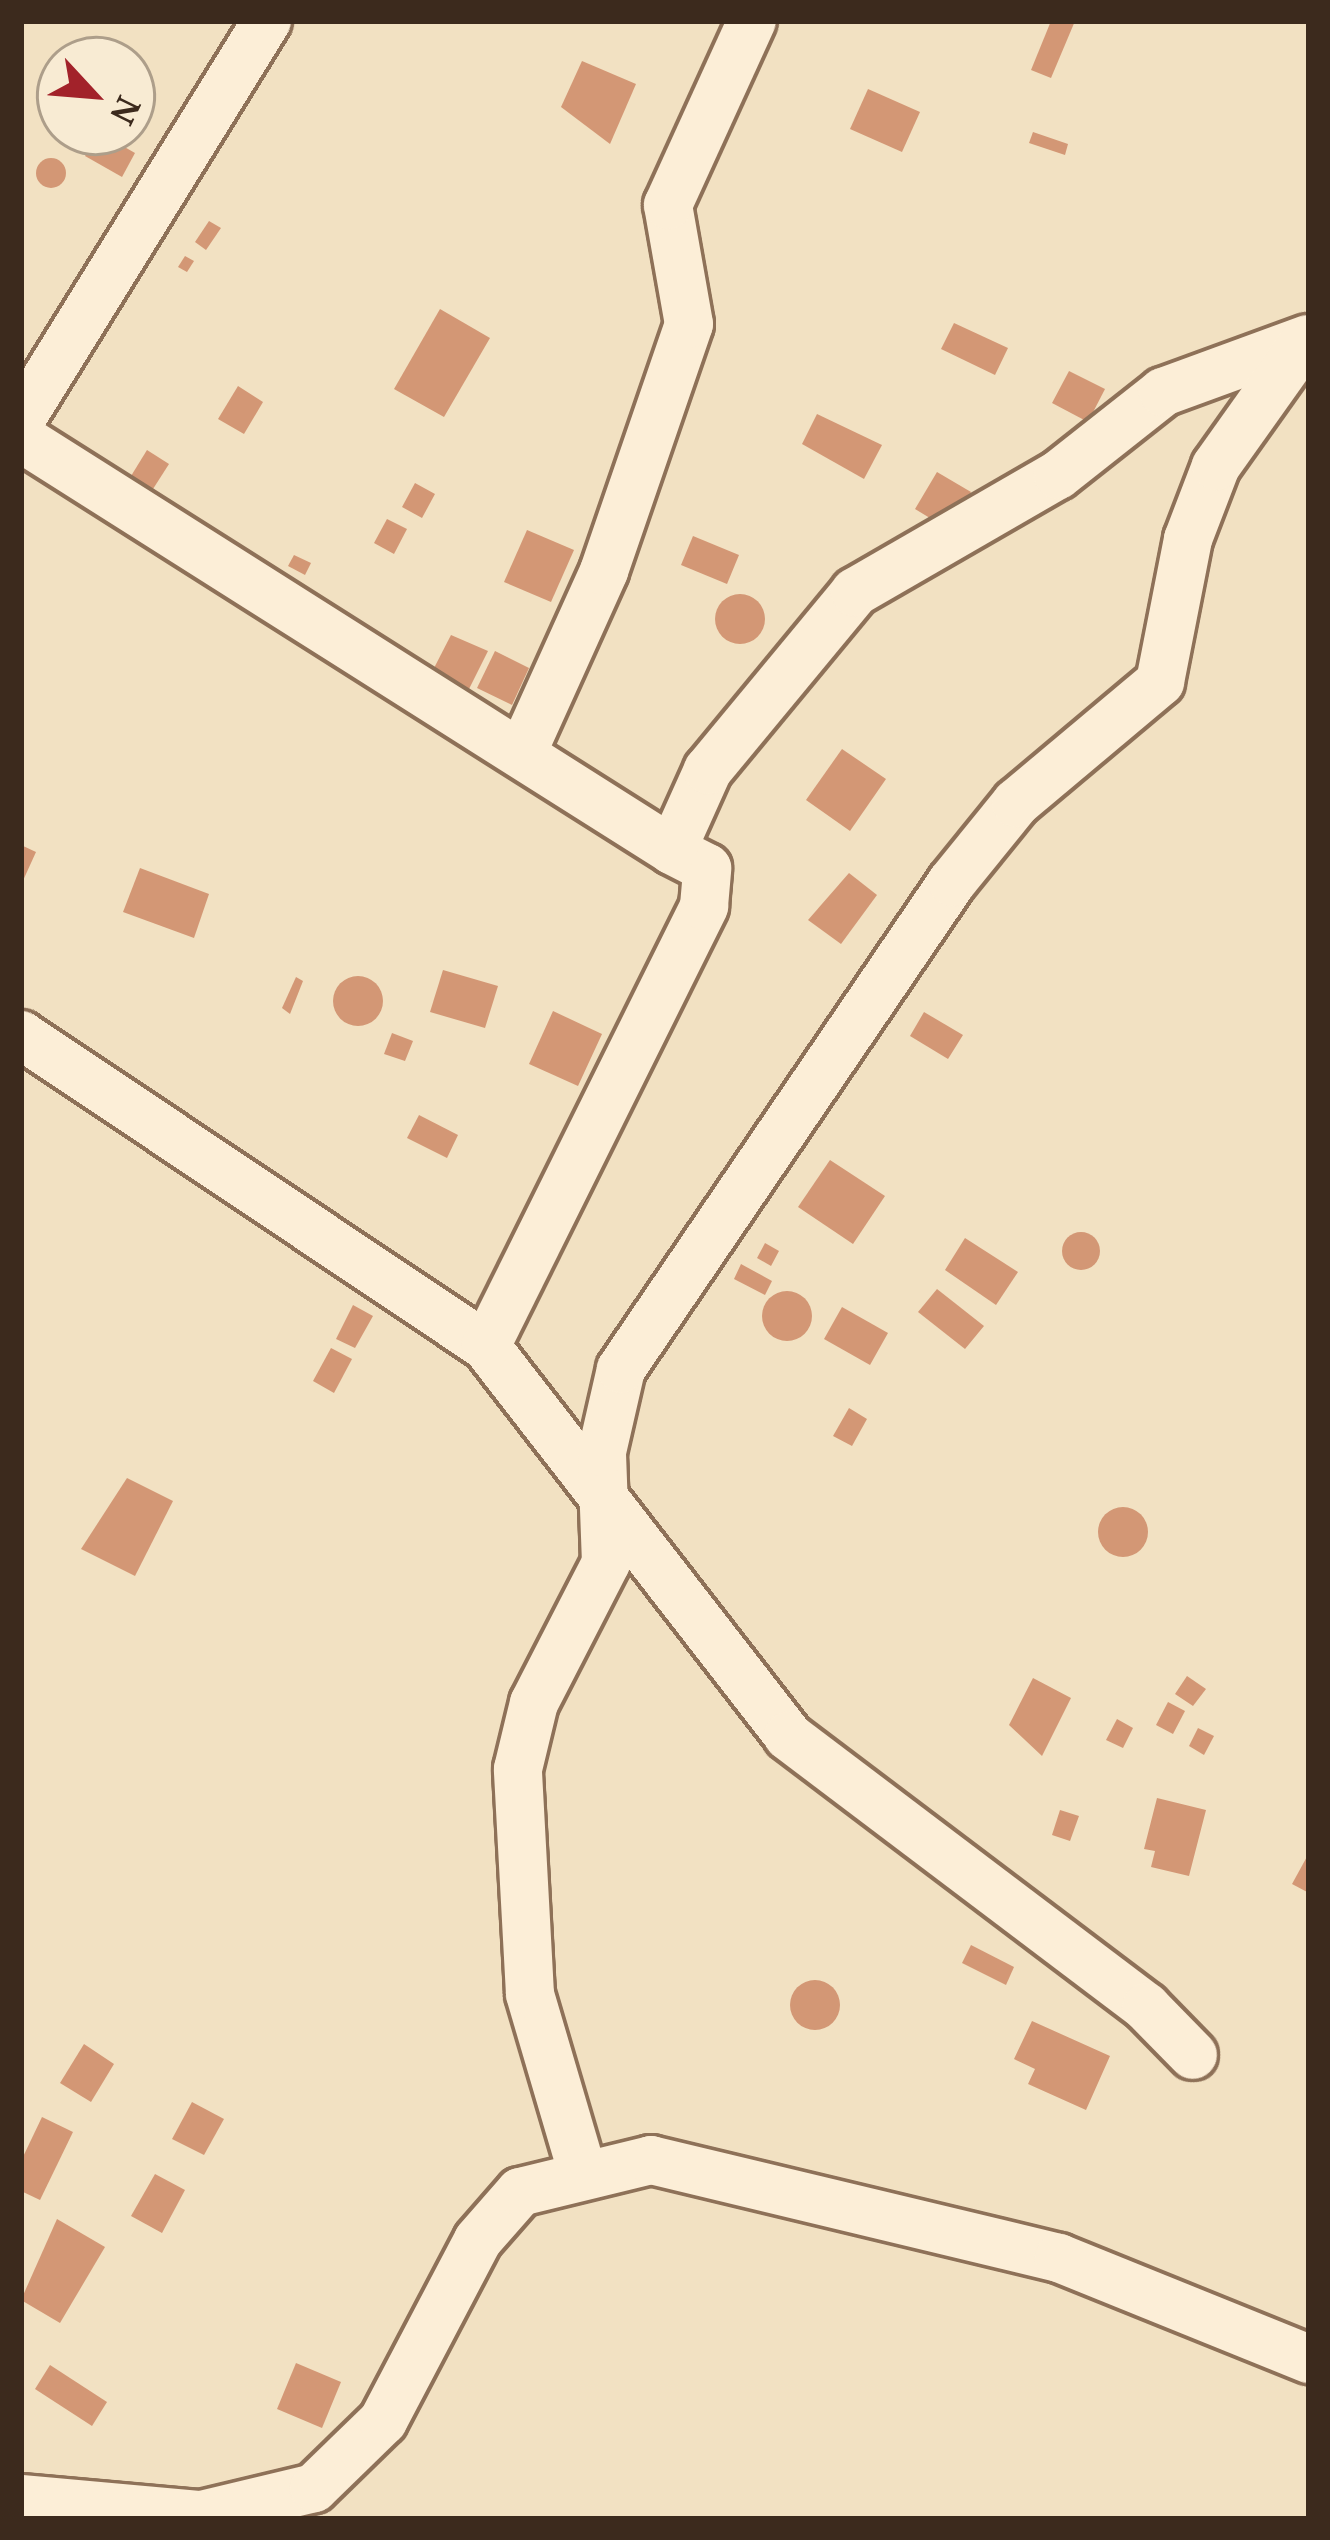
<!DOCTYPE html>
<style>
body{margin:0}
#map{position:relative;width:1330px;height:2540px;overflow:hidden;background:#f2e1c2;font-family:"Noto Serif",serif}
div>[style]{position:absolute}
.building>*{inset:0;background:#d39775}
.round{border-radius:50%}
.roads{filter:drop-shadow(3px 0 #8e7158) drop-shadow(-3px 0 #8e7158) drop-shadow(0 3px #8e7158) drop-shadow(0 -3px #8e7158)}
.minor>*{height:48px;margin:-24px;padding:0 24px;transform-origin:24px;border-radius:24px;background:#fceed7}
span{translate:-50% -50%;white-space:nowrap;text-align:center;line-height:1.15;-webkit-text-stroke:10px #f8ebd3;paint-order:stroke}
.frame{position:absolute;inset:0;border:24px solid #3c2a1d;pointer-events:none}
.north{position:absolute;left:36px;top:36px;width:120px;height:120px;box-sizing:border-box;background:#f8ebd3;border:3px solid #ad9e8a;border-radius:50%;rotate:116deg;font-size:33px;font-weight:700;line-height:48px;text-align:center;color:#3c2a1d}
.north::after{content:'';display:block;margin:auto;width:42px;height:54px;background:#a2222a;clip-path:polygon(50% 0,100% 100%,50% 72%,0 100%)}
</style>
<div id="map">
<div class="building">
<i style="clip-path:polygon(1051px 21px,1075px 21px,1051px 78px,1031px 70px)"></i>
<i style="clip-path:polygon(582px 61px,636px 84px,610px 144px,561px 107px)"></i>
<i style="clip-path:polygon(868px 89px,920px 112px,902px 152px,850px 129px)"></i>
<i style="clip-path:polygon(1033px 132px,1068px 144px,1065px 155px,1029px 143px)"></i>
<i style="clip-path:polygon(100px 133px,135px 153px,122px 177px,85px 156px)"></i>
<i class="round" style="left:36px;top:158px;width:30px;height:30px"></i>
<i style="clip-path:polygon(209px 221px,221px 228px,206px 250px,195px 242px)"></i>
<i style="clip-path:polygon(185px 256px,194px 261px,187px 272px,178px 267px)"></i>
<i style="clip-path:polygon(440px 309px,490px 338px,444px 417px,394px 389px)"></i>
<i style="clip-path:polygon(954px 323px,1008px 348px,995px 375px,941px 349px)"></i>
<i style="clip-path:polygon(1069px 371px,1105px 389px,1088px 422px,1052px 403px)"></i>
<i style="clip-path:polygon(238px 386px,263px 402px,244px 434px,218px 419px)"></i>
<i style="clip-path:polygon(817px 414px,882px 445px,864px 479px,802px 444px)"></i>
<i style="clip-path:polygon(147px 450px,169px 464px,153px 489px,131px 476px)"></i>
<i style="clip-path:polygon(937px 472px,971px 492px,948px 529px,915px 509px)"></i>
<i style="clip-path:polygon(415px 483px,435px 494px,422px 518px,402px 507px)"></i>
<i style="clip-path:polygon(387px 519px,407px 529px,394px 554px,374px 543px)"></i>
<i style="clip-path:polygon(527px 530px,574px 550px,551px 602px,504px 582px)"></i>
<i style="clip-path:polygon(693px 536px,739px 555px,727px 584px,681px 565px)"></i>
<i style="clip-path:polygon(294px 555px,311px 563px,305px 575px,288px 566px)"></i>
<i class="round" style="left:715px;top:594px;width:50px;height:50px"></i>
<i style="clip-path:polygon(451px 635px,488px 651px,469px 689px,433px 670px)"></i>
<i style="clip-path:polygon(495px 651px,529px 668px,512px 705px,477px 688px)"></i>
<i style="clip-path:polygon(842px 749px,886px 779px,850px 831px,806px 800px)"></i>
<i style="clip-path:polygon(21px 845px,36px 852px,21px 885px)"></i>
<i style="clip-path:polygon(140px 868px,209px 894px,194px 938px,123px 912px)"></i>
<i style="clip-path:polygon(849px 873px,877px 895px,841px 944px,808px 920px)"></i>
<i style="clip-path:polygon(443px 970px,498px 986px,485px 1028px,430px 1012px)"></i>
<i class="round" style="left:333px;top:976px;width:50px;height:50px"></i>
<i style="clip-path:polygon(296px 977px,303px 981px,290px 1014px,282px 1008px)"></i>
<i style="clip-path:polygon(553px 1011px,602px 1034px,578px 1086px,529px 1064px)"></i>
<i style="clip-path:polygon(924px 1012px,963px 1035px,948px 1059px,910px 1036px)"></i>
<i style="clip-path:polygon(392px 1033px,413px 1041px,405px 1061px,384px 1054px)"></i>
<i style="clip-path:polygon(419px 1115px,458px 1135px,447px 1158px,407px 1138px)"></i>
<i style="clip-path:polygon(830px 1160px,885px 1196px,853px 1244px,798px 1207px)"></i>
<i class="round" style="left:1062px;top:1232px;width:38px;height:38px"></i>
<i style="clip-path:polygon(965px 1238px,1018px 1272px,996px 1305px,945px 1270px)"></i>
<i style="clip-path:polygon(765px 1243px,779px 1251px,771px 1266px,757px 1258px)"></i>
<i style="clip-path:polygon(741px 1264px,772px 1281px,765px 1295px,734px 1279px)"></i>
<i style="clip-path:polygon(937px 1289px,984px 1326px,965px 1349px,918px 1312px)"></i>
<i class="round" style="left:762px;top:1291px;width:50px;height:50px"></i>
<i style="clip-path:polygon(353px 1305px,373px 1316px,355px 1348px,336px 1339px)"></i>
<i style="clip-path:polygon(842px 1307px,888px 1333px,870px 1365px,824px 1339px)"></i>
<i style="clip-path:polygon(331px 1348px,352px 1359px,334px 1393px,313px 1381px)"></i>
<i style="clip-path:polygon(849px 1408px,867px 1419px,852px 1446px,833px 1436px)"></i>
<i style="clip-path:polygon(127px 1478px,173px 1501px,135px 1576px,81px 1549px)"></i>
<i class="round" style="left:1098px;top:1507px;width:50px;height:50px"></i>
<i style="clip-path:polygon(1187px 1676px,1206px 1689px,1193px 1706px,1175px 1694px)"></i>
<i style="clip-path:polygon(1033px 1678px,1071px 1698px,1042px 1756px,1009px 1725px)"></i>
<i style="clip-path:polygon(1168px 1702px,1185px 1711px,1173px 1734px,1156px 1725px)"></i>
<i style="clip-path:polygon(1117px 1719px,1133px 1728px,1123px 1748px,1106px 1740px)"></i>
<i style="clip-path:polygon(1198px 1728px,1214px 1736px,1204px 1755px,1189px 1746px)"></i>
<i style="clip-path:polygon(1157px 1798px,1206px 1810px,1189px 1876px,1151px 1867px,1155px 1851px,1144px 1849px)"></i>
<i style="clip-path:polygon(1060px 1810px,1079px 1816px,1070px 1841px,1052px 1835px)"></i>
<i style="clip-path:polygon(1309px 1853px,1309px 1893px,1292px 1884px)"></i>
<i style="clip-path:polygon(971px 1945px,1014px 1967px,1006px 1985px,962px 1963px)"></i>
<i class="round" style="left:790px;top:1980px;width:50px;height:50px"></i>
<i style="clip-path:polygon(1032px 2021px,1110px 2056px,1086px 2110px,1028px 2084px,1035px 2069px,1014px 2059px)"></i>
<i style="clip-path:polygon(84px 2044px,114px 2064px,91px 2102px,60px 2083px)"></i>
<i style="clip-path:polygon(192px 2102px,224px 2119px,204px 2155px,172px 2139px)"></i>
<i style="clip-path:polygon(42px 2117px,73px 2132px,40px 2200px,21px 2191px,21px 2161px)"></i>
<i style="clip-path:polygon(155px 2174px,185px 2190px,162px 2233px,131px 2216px)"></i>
<i style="clip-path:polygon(57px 2219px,105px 2247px,60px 2323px,21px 2300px)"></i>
<i style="clip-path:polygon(296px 2363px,341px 2382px,322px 2428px,277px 2409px)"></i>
<i style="clip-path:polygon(50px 2365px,107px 2402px,92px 2426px,35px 2389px)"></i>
</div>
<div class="roads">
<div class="minor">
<i style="left:21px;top:419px;width:468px;rotate:-58.3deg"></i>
<i style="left:21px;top:438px;width:770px;rotate:32.33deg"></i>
<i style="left:522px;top:753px;width:200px;rotate:-65.7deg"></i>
<i style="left:604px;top:571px;width:261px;rotate:-71deg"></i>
<i style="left:689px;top:324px;width:121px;rotate:-100deg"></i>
<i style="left:668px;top:205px;width:202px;rotate:-65.5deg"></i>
<i style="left:21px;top:1035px;width:559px;rotate:33.78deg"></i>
<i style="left:486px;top:1346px;width:493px;rotate:52.2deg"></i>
<i style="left:788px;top:1736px;width:449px;rotate:37.1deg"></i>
<i style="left:1146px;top:2007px;width:67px;rotate:45.6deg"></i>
<i style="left:486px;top:1346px;width:491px;rotate:-63.6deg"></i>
<i style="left:704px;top:906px;width:38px;rotate:-85deg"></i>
<i style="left:707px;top:868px;width:39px;rotate:-153deg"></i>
<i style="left:672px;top:850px;width:88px;rotate:-65.8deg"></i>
<i style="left:708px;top:770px;width:231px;rotate:-50.4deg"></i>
<i style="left:855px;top:592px;width:234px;rotate:-30deg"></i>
<i style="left:1058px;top:475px;width:134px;rotate:-38.3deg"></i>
<i style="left:1163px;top:392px;width:154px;rotate:-20.1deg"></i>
<i style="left:582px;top:2171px;width:184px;rotate:-106.4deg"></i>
<i style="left:530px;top:1994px;width:225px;rotate:-93.1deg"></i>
<i style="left:518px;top:1769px;width:68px;rotate:-76.4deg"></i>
<i style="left:534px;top:1703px;width:157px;rotate:-62.8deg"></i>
<i style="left:606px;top:1563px;width:111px;rotate:-92.1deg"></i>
<i style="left:602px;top:1452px;width:85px;rotate:-77.1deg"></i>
<i style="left:621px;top:1369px;width:589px;rotate:-55.8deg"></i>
<i style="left:952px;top:882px;width:102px;rotate:-51deg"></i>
<i style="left:1016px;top:803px;width:188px;rotate:-40deg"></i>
<i style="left:1160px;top:682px;width:146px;rotate:-78.9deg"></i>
<i style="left:1188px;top:539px;width:78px;rotate:-69deg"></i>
<i style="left:1216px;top:466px;width:152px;rotate:-54.6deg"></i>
<i style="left:21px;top:2499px;width:181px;rotate:5.1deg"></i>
<i style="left:201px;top:2515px;width:116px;rotate:-13.4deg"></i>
<i style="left:314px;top:2488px;width:96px;rotate:-44.2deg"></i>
<i style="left:383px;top:2421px;width:204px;rotate:-62.3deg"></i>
<i style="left:478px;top:2240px;width:64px;rotate:-48.8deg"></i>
<i style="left:520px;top:2192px;width:135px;rotate:-13.7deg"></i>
<i style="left:651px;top:2160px;width:420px;rotate:13.5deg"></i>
<i style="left:1059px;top:2258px;width:270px;rotate:22deg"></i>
</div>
</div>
<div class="frame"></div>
<div class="north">N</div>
</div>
